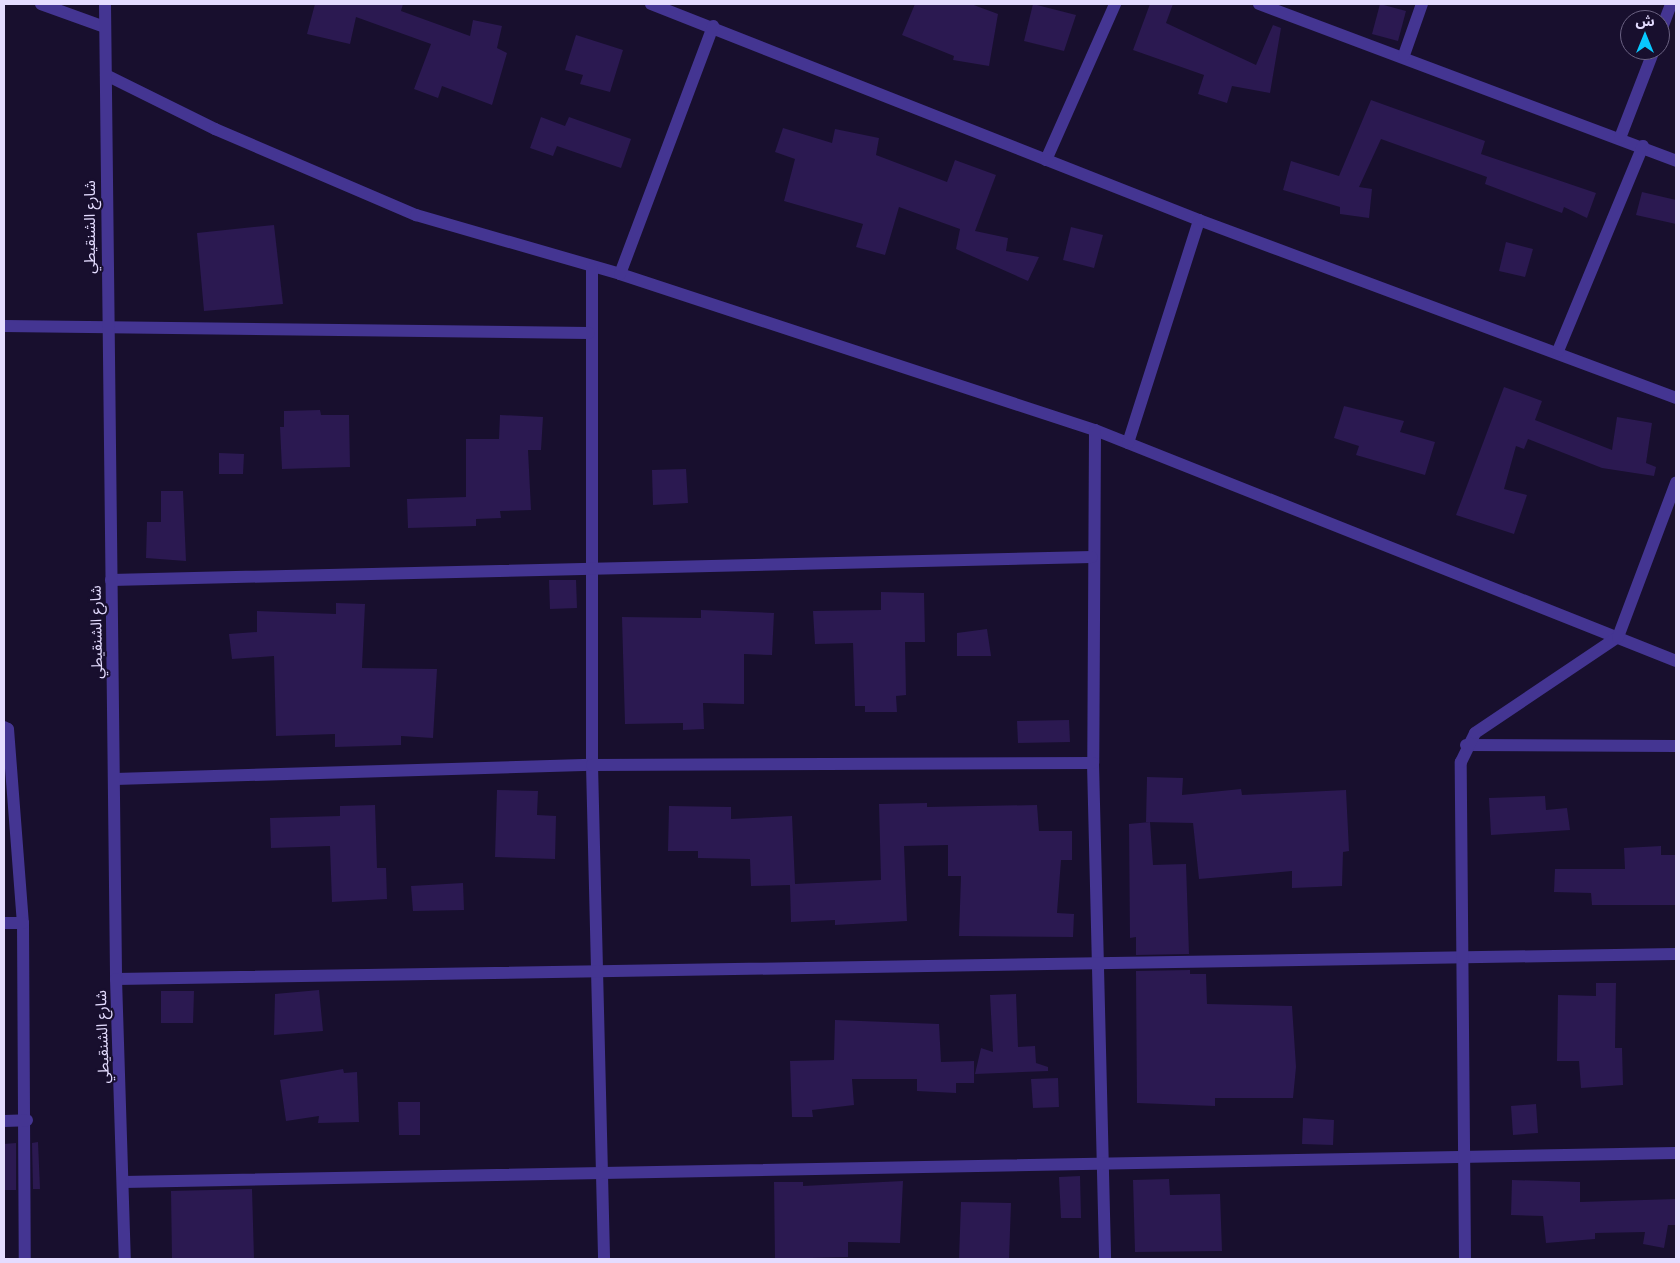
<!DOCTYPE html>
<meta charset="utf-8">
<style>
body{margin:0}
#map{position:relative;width:1680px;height:1263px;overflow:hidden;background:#180f2e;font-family:Helvetica,"Noto Sans Arabic",sans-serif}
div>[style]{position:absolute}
.building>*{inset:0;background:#2b1951}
.minor>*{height:12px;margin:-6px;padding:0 6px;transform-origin:6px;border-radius:6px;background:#443592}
.tertiary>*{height:12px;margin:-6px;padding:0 6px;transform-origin:6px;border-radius:6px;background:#443592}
span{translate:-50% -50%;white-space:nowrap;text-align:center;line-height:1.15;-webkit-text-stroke:4.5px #180f2e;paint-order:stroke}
.street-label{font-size:15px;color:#e4dcff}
.frame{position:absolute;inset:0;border:5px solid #e4dcff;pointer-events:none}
.north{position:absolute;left:1620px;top:10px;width:50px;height:50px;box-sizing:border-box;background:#180f2e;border:1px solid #6a6182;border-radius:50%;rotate:0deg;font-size:14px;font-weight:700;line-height:20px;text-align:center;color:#e4dcff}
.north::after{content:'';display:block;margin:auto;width:18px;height:22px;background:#08c8ff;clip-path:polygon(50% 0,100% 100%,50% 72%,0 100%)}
</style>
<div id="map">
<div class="building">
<i style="clip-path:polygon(315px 4px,403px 4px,401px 11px,470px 36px,473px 20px,502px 26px,497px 48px,507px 53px,492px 105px,442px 86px,438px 98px,414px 89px,431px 44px,356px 17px,350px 44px,307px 34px)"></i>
<i style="clip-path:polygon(915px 4px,971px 4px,998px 14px,989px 66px,953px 60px,954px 56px,902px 35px)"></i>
<i style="clip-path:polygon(1033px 4px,1076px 15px,1064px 51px,1024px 41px)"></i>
<i style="clip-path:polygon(1150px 4px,1173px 4px,1166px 23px,1256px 65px,1273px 25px,1281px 28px,1270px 93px,1232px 86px,1227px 103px,1198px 94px,1204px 75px,1133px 50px)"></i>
<i style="clip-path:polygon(1380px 4px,1406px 11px,1398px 41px,1372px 34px)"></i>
<i style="clip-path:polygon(576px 35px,623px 50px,610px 92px,580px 84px,583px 75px,565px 70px)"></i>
<i style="clip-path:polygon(1371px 100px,1485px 141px,1481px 154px,1596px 193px,1587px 218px,1564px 207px,1562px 213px,1485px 184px,1487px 177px,1381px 139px,1359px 187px,1372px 189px,1369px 218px,1340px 214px,1340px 207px,1283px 190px,1291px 161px,1339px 176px)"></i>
<i style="clip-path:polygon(541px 117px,565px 126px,569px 117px,631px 139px,621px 168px,557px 146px,553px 156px,530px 148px)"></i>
<i style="clip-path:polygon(783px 128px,832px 143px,835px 129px,879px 138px,876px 155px,947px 182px,955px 160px,996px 175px,975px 231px,1008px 238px,1006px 251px,1039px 257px,1028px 281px,956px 249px,960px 229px,899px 207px,885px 255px,856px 247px,863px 224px,784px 201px,795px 159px,775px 152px)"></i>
<i style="clip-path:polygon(1642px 192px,1676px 200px,1676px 224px,1636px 215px)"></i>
<i style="clip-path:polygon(274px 225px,283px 304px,204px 311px,197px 233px)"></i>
<i style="clip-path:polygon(1071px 227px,1103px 235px,1094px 268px,1063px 260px)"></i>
<i style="clip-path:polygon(1506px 242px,1533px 249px,1525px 277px,1499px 271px)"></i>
<i style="clip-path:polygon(1504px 387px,1542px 401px,1535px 420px,1612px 450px,1617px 417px,1652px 423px,1646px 463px,1656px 467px,1654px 476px,1602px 468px,1528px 439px,1524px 449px,1516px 446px,1504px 489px,1527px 495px,1514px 534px,1456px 515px)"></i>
<i style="clip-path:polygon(1344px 406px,1404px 421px,1400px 432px,1435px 442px,1425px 475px,1356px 455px,1359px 446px,1334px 438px)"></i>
<i style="clip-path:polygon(320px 410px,321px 415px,349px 415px,350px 467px,282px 469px,280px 427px,284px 427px,284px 411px)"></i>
<i style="clip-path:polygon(500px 415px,543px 417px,541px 450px,528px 450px,531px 510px,500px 511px,501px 518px,476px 519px,476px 526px,408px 528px,407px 499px,466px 497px,466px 439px,499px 439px)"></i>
<i style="clip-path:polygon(219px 453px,244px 454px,243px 474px,219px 474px)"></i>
<i style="clip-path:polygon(686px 469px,688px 503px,653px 505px,652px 470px)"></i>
<i style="clip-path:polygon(161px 491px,183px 491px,186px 561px,146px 558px,147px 522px,161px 522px)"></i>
<i style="clip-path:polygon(549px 580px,576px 580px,577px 608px,550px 609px)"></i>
<i style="clip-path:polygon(881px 592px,924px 593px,925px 642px,905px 642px,906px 695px,896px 696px,897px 712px,865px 712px,865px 706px,855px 706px,853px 643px,815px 644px,813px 611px,881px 610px)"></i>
<i style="clip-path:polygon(336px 603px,365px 604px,362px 668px,437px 669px,433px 738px,401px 736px,401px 745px,335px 747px,335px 734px,276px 736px,274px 656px,232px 659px,229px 634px,257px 632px,257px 611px,336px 614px)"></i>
<i style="clip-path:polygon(701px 610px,774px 613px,772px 655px,744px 654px,744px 704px,703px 703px,704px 729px,683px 730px,683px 723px,625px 724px,622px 617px,701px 618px)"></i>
<i style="clip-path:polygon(987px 629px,991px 656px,957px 656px,957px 633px)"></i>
<i style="clip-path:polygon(1069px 720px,1070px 742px,1018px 743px,1017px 721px)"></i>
<i style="clip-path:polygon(1147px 777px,1183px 778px,1182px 795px,1241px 789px,1242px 795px,1346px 790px,1349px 851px,1343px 852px,1342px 886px,1292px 888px,1292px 871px,1199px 879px,1193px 823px,1146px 822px)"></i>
<i style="clip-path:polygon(497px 790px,538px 791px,537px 815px,556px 816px,555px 859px,495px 857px)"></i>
<i style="clip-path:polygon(1545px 796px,1546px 810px,1567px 808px,1570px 830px,1491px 835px,1489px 798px)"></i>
<i style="clip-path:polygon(927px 803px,927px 807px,1037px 805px,1039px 831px,1072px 831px,1072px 860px,1061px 860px,1057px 913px,1074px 914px,1073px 937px,959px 936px,961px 876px,948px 876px,948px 845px,904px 846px,907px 921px,835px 925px,835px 920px,791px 922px,790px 885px,751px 886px,750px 859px,698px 858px,698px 851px,668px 851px,669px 806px,731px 807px,731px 819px,792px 816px,795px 884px,881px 880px,879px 804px)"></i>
<i style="clip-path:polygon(375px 805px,377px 868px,386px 868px,387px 899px,332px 902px,330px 846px,271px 848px,270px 818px,340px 816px,340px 806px)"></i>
<i style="clip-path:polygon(1150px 822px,1153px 865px,1186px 864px,1189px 954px,1136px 955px,1136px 937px,1130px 938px,1129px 824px)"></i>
<i style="clip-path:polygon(1661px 846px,1661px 855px,1676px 855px,1676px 905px,1592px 905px,1591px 893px,1554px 892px,1555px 869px,1625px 869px,1624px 848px)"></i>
<i style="clip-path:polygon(463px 883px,464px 910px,413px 911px,411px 886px)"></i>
<i style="clip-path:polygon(1190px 970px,1190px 974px,1206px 974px,1207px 1004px,1292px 1006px,1296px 1067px,1293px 1098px,1215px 1098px,1215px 1106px,1137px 1103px,1136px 971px)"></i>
<i style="clip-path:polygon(1596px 983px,1616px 983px,1615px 1048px,1622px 1048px,1623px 1085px,1581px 1088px,1579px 1061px,1557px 1061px,1558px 995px,1596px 996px)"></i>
<i style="clip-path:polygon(319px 990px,323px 1031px,274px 1035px,275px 994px)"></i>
<i style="clip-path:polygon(161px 991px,194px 991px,193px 1023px,161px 1023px)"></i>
<i style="clip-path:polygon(1016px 994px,1018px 1047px,1035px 1046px,1036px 1063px,1048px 1067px,1048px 1071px,975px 1074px,981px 1048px,993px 1052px,990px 995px)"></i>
<i style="clip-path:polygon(835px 1020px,939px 1024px,941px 1062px,974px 1061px,974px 1083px,956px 1083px,956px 1093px,917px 1091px,917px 1079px,852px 1079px,854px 1105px,812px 1110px,813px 1117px,792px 1117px,790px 1061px,834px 1060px)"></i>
<i style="clip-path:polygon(343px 1069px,344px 1073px,357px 1072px,359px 1122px,318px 1123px,319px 1116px,286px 1121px,280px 1080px)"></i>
<i style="clip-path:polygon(1058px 1078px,1059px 1107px,1033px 1108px,1031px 1079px)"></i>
<i style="clip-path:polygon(398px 1102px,420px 1102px,420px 1135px,399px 1135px)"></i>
<i style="clip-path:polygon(1536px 1104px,1538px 1133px,1513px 1135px,1511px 1106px)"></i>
<i style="clip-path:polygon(1303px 1118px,1334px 1120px,1333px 1145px,1302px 1144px)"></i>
<i style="clip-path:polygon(38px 1142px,40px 1189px,33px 1189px,32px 1143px)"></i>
<i style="clip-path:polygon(16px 1143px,16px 1190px,4px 1190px,4px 1144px)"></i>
<i style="clip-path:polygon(1080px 1176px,1081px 1218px,1061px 1218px,1059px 1177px)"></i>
<i style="clip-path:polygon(1169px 1179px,1170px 1195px,1220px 1194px,1222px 1251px,1135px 1252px,1133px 1180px)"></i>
<i style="clip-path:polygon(1512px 1180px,1580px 1182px,1580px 1202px,1676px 1199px,1676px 1225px,1668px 1225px,1664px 1248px,1643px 1244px,1645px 1232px,1595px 1233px,1595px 1239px,1546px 1243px,1543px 1216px,1511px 1215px)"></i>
<i style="clip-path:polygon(903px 1181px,900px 1243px,848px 1242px,848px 1257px,775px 1259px,774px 1182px,803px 1182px,803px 1186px)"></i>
<i style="clip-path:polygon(252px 1189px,254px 1259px,172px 1259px,171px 1191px)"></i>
<i style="clip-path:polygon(961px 1202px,1011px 1203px,1009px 1259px,959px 1259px)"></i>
</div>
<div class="minor">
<i style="left:41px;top:4px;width:68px;rotate:19.8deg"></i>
<i style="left:651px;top:4px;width:589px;rotate:21.51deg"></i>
<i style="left:1199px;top:220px;width:509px;rotate:20.46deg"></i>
<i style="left:1259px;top:4px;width:446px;rotate:20.6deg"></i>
<i style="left:1660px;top:33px;width:31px;rotate:-69deg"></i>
<i style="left:1404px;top:55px;width:54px;rotate:-70.6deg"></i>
<i style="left:106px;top:75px;width:122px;rotate:26.4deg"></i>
<i style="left:215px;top:129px;width:219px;rotate:23.2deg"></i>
<i style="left:416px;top:215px;width:212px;rotate:16.1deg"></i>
<i style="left:620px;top:274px;width:500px;rotate:18.2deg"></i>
<i style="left:1095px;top:430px;width:625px;rotate:21.68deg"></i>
<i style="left:1620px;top:138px;width:94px;rotate:-68.9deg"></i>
<i style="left:1046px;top:160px;width:171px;rotate:-66.1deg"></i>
<i style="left:592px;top:269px;width:496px;rotate:90deg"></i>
<i style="left:592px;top:765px;width:494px;rotate:88.6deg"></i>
<i style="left:620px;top:274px;width:265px;rotate:-69.4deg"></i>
<i style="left:4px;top:326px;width:585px;rotate:0.69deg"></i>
<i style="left:1558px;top:351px;width:222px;rotate:-67.5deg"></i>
<i style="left:1095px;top:430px;width:333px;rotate:90.3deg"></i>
<i style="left:1093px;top:763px;width:496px;rotate:88.6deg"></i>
<i style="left:1128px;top:443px;width:234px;rotate:-72.3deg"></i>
<i style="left:111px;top:580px;width:981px;rotate:-1.34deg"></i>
<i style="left:4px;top:727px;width:4px;rotate:27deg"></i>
<i style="left:8px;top:729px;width:195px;rotate:85.6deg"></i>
<i style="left:23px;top:923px;width:336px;rotate:89.7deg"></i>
<i style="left:1466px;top:745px;width:210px;rotate:0.3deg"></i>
<i style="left:115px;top:779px;width:477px;rotate:-1.7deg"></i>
<i style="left:592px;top:765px;width:501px;rotate:-0.23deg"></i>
<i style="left:4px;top:923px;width:19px"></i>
<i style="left:116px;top:979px;width:1560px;rotate:-0.92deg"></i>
<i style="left:4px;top:1121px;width:23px;rotate:-2deg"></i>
<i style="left:123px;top:1182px;width:1553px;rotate:-1.07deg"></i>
<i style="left:1465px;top:1259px;width:497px;rotate:-90.5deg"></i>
<i style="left:1461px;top:762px;width:32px;rotate:-64deg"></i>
<i style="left:1475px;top:733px;width:172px;rotate:-33.9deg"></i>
<i style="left:1618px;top:637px;width:165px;rotate:-69.4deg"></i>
</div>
<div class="tertiary">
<i style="left:105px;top:4px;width:975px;rotate:89.35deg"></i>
<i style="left:116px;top:979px;width:280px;rotate:88.2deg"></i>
</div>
<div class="street-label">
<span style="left:90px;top:227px;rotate:-90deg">شارع الشنقيطي</span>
<span style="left:96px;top:632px;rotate:-91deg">شارع الشنقيطي</span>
<span style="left:102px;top:1037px;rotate:-92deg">شارع الشنقيطي</span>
</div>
<div class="frame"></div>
<div class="north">ش</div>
</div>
